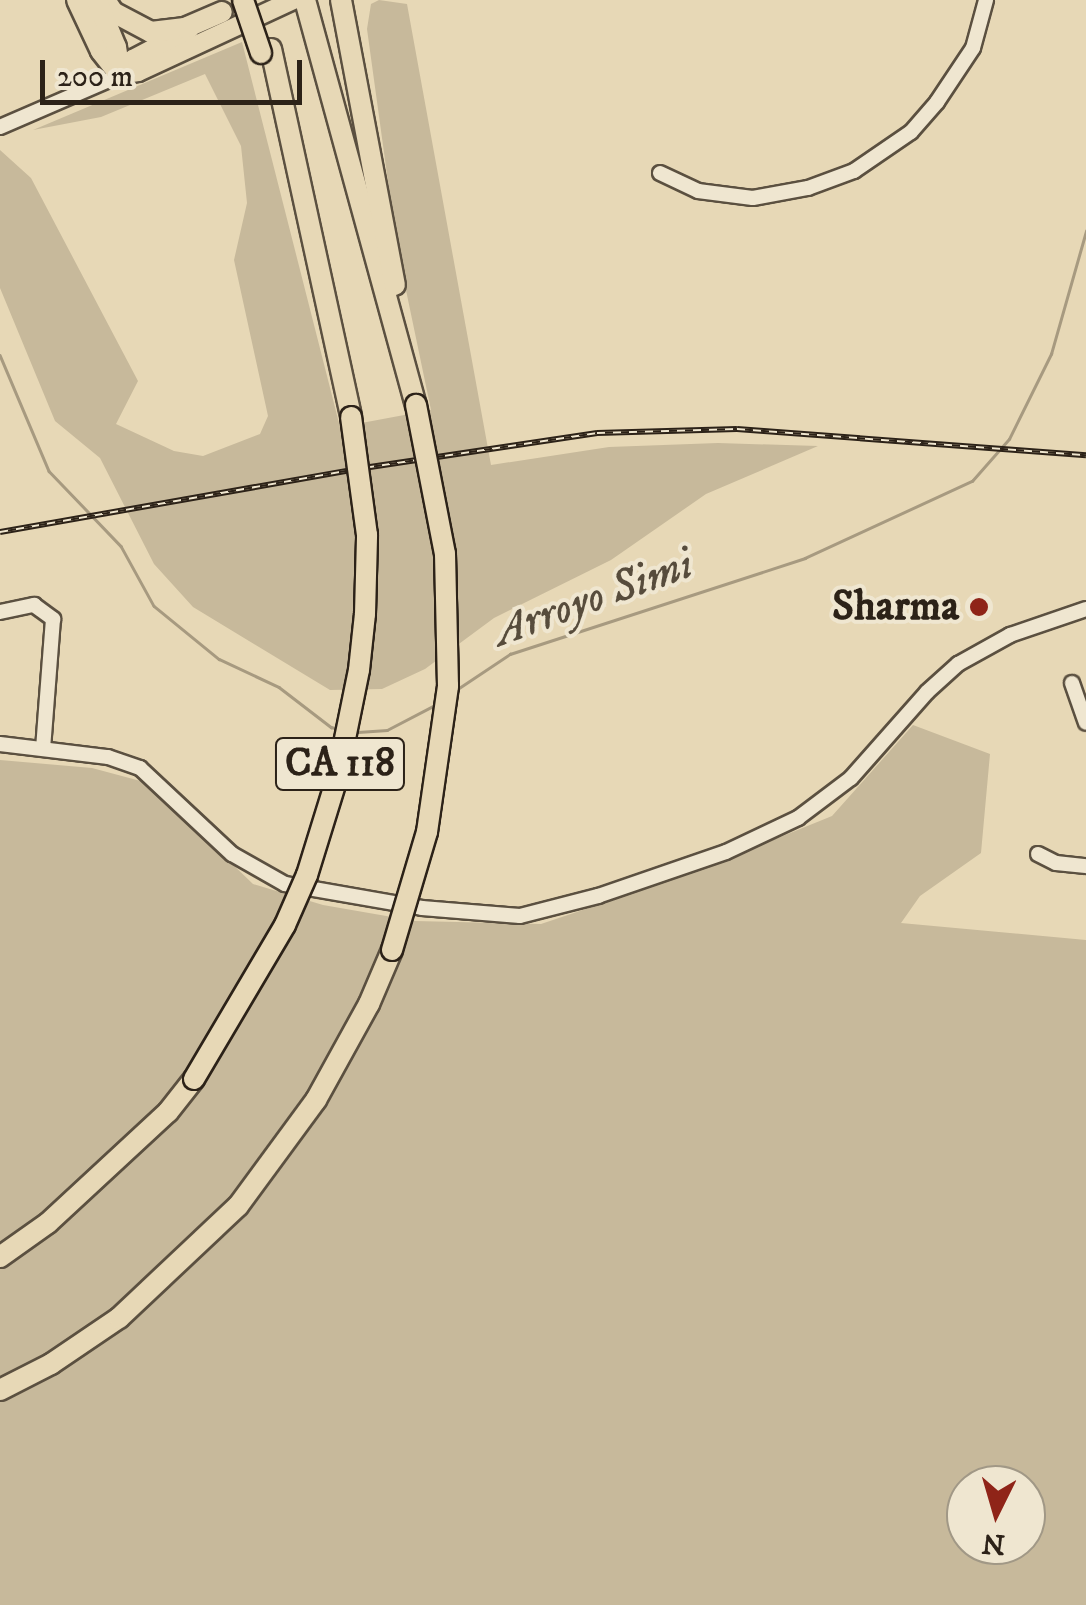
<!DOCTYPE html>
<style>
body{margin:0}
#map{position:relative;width:1086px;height:1605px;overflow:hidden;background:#e7d8b6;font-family:"IM FELL DW Pica",serif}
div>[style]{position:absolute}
.green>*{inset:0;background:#c7b99b}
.stream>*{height:2.5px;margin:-1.25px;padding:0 1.25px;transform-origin:1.25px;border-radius:1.25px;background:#a79a80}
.roads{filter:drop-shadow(2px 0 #5b5040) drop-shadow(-2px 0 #5b5040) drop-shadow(0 2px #5b5040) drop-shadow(0 -2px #5b5040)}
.minor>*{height:14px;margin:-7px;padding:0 7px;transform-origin:7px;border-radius:7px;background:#efe6d0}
.major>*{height:18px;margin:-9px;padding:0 9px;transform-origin:9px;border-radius:9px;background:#e7d8b6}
.highway>*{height:20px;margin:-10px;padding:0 10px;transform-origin:10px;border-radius:10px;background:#e7d8b6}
.rail>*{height:6px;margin-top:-3px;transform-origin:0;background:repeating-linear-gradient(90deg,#efe6d0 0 8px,#2c2218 0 16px);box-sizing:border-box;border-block:2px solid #2c2218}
.bridges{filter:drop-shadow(2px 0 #2c2218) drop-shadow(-2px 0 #2c2218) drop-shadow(0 2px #2c2218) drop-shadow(0 -2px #2c2218)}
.highway-bridge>*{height:20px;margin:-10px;padding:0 10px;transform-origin:10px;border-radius:10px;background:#e7d8b6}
.dots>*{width:28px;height:28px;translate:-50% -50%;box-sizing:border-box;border:5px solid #efe6d0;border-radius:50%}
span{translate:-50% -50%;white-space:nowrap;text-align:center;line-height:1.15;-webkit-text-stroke:8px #efe6d0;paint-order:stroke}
.shield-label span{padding:2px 8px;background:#efe6d0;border:2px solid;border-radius:8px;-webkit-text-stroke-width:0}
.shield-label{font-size:40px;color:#2c2218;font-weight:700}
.poi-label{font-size:42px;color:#2c2218;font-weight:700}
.right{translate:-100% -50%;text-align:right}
.water-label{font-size:45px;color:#574c3c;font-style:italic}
.north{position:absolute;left:946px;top:1465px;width:100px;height:100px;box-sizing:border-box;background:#efe6d0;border:2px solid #a19886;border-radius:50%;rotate:185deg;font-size:28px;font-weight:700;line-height:40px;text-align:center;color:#2c2218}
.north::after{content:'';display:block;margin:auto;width:35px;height:45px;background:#8f2418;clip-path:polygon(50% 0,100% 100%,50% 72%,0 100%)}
.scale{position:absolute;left:40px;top:60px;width:262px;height:45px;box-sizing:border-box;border:5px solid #2c2218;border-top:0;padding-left:12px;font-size:30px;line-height:35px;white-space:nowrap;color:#2c2218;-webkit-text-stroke:8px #efe6d0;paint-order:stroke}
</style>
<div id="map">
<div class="green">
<i style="clip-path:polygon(379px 0,407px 4px,491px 465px,609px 447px,718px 443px,818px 446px,706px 494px,611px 560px,494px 618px,425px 669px,382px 689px,330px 690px,193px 607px,154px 564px,100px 458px,55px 421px,0 288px,0 150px,31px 178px,138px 381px,116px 424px,174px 451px,203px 456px,260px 434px,268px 416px,234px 260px,247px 203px,241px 146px,205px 74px,101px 117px,33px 130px,242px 42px,340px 427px,431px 410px,397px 247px,367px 29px,371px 4px)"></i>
<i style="clip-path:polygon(evenodd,913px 725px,990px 754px,981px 853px,920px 896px,901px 923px,1086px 940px,1086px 1605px,0 1605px,0 760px,92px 768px,148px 783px,253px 884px,323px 905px,415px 921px,541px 924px,687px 875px,832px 816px,913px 725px,966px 1485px,1026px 1485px,1026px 1545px,966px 1545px,966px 1485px)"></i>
</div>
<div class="stream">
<i style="left:0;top:355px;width:126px;rotate:67.1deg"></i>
<i style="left:49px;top:471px;width:104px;rotate:46.2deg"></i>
<i style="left:121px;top:546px;width:68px;rotate:61.2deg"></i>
<i style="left:154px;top:606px;width:84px;rotate:39.2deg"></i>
<i style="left:219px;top:659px;width:66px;rotate:25deg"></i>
<i style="left:279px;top:687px;width:66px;rotate:37.6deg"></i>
<i style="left:331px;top:727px;width:9px;rotate:13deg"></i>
<i style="left:456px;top:690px;width:65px;rotate:-33.7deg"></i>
<i style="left:510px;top:654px;width:310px;rotate:-18deg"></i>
<i style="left:805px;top:558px;width:184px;rotate:-24.8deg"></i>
<i style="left:972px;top:481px;width:56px;rotate:-48.6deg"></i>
<i style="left:1009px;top:439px;width:95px;rotate:-63.7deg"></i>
<i style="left:1051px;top:354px;width:128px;rotate:-74.1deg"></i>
<i style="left:358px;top:732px;width:29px;rotate:-4deg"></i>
<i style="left:387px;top:730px;width:56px;rotate:-27.5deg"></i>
</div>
<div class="roads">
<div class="minor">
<i style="left:0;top:127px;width:131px;rotate:-23.4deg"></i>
<i style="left:660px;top:173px;width:42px;rotate:25.3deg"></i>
<i style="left:698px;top:191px;width:55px;rotate:7.3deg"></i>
<i style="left:753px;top:198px;width:56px;rotate:-10.3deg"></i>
<i style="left:808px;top:188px;width:49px;rotate:-20.3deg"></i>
<i style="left:854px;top:171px;width:69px;rotate:-34.4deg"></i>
<i style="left:911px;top:132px;width:40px;rotate:-49deg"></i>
<i style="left:937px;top:102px;width:65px;rotate:-56.3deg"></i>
<i style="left:973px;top:48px;width:50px;rotate:-74.8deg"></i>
<i style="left:0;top:612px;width:35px;rotate:-12deg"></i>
<i style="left:34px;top:605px;width:24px;rotate:36deg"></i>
<i style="left:53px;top:619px;width:130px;rotate:94.4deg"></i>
<i style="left:1072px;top:683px;width:42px;rotate:70.7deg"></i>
<i style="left:0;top:744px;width:109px;rotate:6.9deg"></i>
<i style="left:108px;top:757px;width:34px;rotate:19deg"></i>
<i style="left:140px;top:768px;width:126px;rotate:43.1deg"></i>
<i style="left:232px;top:854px;width:61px;rotate:29.5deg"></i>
<i style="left:285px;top:884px;width:139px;rotate:9.9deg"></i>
<i style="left:422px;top:908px;width:98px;rotate:4.7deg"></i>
<i style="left:520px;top:916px;width:81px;rotate:-14.4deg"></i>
<i style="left:598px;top:896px;width:135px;rotate:-19deg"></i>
<i style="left:726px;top:852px;width:80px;rotate:-25.3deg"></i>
<i style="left:798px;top:818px;width:66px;rotate:-37deg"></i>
<i style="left:851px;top:778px;width:115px;rotate:-48.5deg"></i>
<i style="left:927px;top:692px;width:42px;rotate:-42.1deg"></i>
<i style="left:958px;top:664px;width:60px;rotate:-29.1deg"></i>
<i style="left:1010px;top:635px;width:80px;rotate:-18.9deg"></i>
<i style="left:1038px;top:854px;width:20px;rotate:27deg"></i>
<i style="left:1056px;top:863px;width:30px;rotate:6deg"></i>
</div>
<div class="major">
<i style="left:120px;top:75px;width:18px;rotate:-9deg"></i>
<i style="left:138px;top:72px;width:171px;rotate:-24.9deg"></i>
<i style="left:120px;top:75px;width:21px;rotate:-51deg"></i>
<i style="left:133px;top:59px;width:64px;rotate:-27.8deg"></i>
</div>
<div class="highway">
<i style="left:77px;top:0;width:56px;rotate:64.8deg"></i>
<i style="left:101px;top:51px;width:31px;rotate:52deg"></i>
<i style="left:105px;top:0;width:14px;rotate:56deg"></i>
<i style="left:113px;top:12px;width:43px;rotate:27.8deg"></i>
<i style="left:151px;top:32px;width:34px;rotate:-7deg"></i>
<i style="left:185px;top:28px;width:40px;rotate:-23.4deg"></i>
<i style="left:305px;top:0;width:420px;rotate:74.7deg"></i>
<i style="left:341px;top:0;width:290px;rotate:79.3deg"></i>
<i style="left:97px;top:1px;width:50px;rotate:67.6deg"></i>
<i style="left:116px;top:47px;width:26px;rotate:81deg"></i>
<i style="left:271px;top:49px;width:377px;rotate:77.7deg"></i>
<i style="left:0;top:1257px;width:59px;rotate:-35.3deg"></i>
<i style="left:48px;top:1223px;width:163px;rotate:-42.8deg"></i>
<i style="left:168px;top:1112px;width:42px;rotate:-51.8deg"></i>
<i style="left:0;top:1390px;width:57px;rotate:-27deg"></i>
<i style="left:51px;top:1364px;width:82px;rotate:-34.1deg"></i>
<i style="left:119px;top:1318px;width:163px;rotate:-43.3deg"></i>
<i style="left:238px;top:1206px;width:132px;rotate:-53.7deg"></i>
<i style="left:316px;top:1100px;width:110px;rotate:-61.1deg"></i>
<i style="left:369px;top:1004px;width:59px;rotate:-66.9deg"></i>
</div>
</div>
<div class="rail">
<i style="left:0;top:532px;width:355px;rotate:-10deg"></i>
<i style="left:350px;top:470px;width:250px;rotate:-8.5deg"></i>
<i style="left:597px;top:433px;width:140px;rotate:-1.6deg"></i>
<i style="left:737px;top:429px;width:350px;rotate:4.3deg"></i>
</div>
<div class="bridges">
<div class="highway-bridge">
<i style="left:243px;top:0;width:56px;rotate:71.2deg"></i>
<i style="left:392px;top:950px;width:123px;rotate:-73.5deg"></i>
<i style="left:427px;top:832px;width:148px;rotate:-81.8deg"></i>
<i style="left:448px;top:686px;width:132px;rotate:-91.3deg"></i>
<i style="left:445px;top:554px;width:152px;rotate:-101deg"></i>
<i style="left:194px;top:1079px;width:179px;rotate:-59.4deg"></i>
<i style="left:285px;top:925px;width:55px;rotate:-66.3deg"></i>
<i style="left:307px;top:875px;width:102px;rotate:-72.8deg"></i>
<i style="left:337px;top:778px;width:110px;rotate:-78.5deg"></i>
<i style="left:359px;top:670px;width:56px;rotate:-83.9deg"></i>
<i style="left:365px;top:614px;width:79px;rotate:-88.5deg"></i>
<i style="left:367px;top:535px;width:119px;rotate:-97.7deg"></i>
</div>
</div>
<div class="dots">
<i style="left:979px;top:607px;background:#8f2418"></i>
</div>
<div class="shield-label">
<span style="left:340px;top:764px">CA 118</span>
</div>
<div class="poi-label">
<span class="right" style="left:959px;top:607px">Sharma</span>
</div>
<div class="water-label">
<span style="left:594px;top:599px;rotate:-20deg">Arroyo Simi</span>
</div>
<div class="north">N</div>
<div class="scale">200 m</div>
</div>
